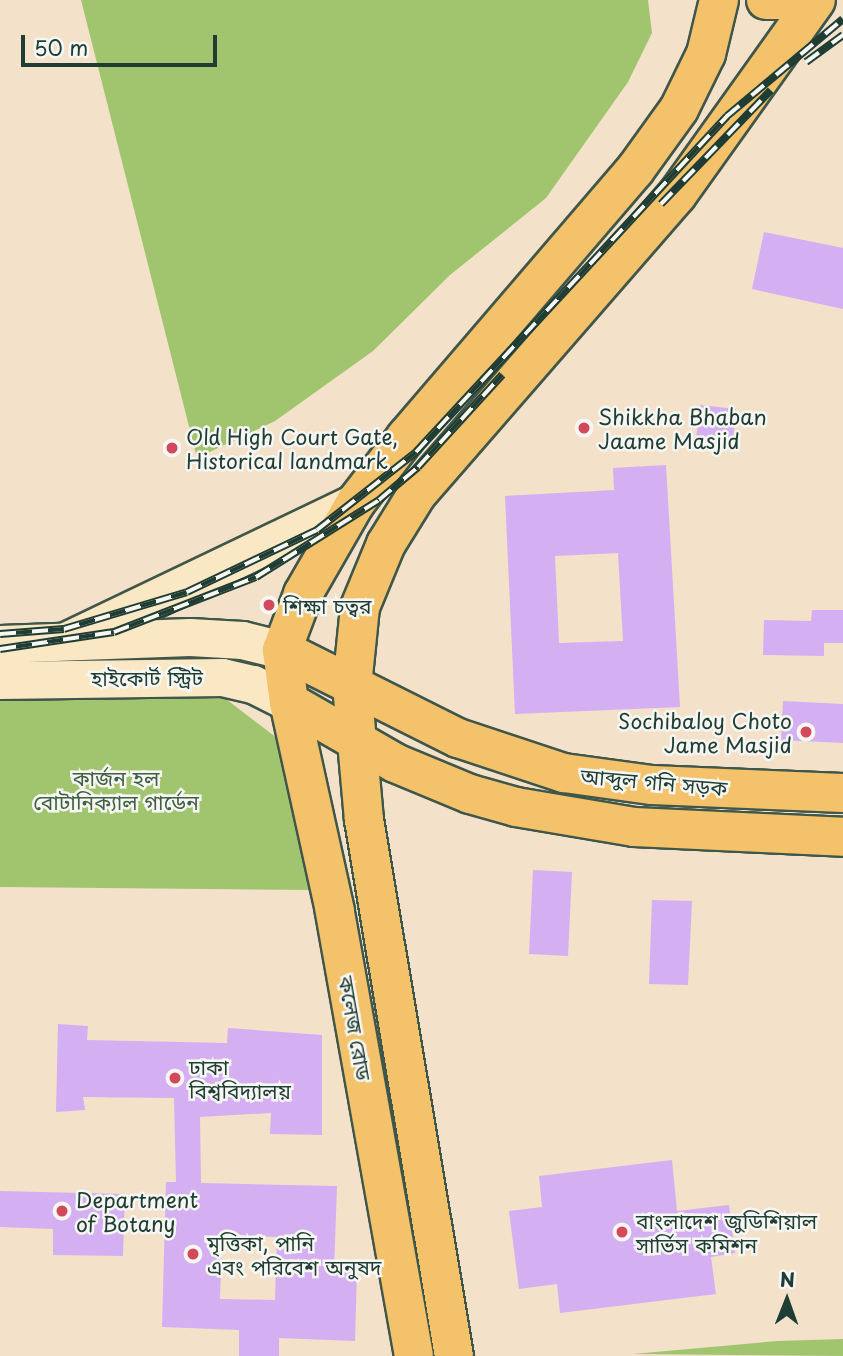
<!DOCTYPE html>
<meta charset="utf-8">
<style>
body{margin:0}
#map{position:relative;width:843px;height:1356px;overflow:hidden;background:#f4e1ca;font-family:"Playpen Sans","Noto Sans Bengali",sans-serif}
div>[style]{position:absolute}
.green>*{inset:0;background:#a1c56f}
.building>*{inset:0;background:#d4aff2}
.roads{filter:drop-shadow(2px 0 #3f564a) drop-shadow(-2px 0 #3f564a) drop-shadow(0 2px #3f564a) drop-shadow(0 -2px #3f564a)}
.secondary>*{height:37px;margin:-18.5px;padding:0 18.5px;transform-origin:18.5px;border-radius:18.5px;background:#fae7c3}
.primary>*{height:38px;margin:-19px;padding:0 19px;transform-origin:19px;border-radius:19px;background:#f3c26a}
.highway>*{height:38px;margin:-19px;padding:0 19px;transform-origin:19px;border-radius:19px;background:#f3c26a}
.rail>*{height:8px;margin-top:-4px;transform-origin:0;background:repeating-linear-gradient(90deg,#f6f6f2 0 16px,#1f3d34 0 32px);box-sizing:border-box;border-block:2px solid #1f3d34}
.dots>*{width:19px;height:19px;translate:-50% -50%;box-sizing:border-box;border:4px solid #f6f6f2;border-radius:50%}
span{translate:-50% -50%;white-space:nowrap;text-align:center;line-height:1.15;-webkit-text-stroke:5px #f6f6f2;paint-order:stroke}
.poi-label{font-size:21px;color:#1f3d34}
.left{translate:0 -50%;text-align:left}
.right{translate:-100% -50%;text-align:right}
.street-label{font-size:21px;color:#1f3d34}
.park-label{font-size:21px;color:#405f43}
.north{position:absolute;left:752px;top:1265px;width:70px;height:70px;-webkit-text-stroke:5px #f6f6f2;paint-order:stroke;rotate:1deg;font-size:19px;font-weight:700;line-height:28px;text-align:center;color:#1f3d34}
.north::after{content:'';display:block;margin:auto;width:24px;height:32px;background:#1f3d34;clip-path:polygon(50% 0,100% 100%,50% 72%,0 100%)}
.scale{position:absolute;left:21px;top:35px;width:196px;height:32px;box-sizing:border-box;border:4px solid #1f3d34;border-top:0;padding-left:9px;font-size:21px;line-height:24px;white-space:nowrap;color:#1f3d34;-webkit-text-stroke:5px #f6f6f2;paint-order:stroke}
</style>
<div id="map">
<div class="green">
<i style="clip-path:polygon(81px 0,648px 0,652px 33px,628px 82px,546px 198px,450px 275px,373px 351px,275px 421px,197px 458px)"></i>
<i style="clip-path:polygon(218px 693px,286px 745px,318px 890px,0 887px,0 694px)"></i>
<i style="clip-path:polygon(843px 1339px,843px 1356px,633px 1354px,777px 1341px)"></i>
</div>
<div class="building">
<i style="clip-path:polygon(764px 232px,843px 248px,843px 309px,752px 289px)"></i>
<i style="clip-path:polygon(700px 405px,736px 409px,733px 443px,696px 439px)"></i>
<i style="clip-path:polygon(evenodd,666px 465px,680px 707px,515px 714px,505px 496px,614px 490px,613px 468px,666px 465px,618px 553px,623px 641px,559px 643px,555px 556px,618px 553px)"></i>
<i style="clip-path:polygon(812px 610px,843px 610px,843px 643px,824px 643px,824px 656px,763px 655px,764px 620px,811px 621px)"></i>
<i style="clip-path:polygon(783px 701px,843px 704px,843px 743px,781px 740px)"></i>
<i style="clip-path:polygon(533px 870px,572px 872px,568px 956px,529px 954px)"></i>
<i style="clip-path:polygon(652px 900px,692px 901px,688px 985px,649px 984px)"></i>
<i style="clip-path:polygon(evenodd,58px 1024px,88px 1026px,87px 1040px,227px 1043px,228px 1028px,322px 1035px,322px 1135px,270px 1134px,271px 1113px,200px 1117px,201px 1183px,337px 1186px,334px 1270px,357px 1271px,355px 1341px,279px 1338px,279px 1356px,239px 1356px,239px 1330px,162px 1327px,166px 1182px,176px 1182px,174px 1098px,83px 1097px,85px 1110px,56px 1112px,58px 1024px,222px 1235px,277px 1237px,275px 1300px,220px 1299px,222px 1235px)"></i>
<i style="clip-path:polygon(672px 1160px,677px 1211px,729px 1205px,735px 1253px,711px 1257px,716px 1294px,560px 1313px,557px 1284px,519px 1289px,509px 1211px,542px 1207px,539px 1176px)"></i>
<i style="clip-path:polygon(0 1191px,125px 1194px,123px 1256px,53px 1255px,53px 1229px,0 1227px)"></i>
</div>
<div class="roads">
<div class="secondary">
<i style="left:68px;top:640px;width:319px;rotate:-25.6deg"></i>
<i style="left:0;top:644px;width:190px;rotate:-2.1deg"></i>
<i style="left:190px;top:637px;width:52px;rotate:3.3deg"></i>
<i style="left:242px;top:640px;width:41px;rotate:14deg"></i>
<i style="left:0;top:680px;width:222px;rotate:-0.8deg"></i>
<i style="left:222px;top:677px;width:32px;rotate:13deg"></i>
<i style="left:253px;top:684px;width:40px;rotate:26.6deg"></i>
</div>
<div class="primary">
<i style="left:282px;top:650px;width:197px;rotate:26.6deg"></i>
<i style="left:458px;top:738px;width:112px;rotate:18.3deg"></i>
<i style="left:564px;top:773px;width:89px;rotate:7.8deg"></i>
<i style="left:652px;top:785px;width:191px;rotate:2.4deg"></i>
<i style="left:289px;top:702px;width:122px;rotate:29.9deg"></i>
<i style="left:395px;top:763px;width:81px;rotate:22.5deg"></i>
<i style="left:470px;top:794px;width:48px;rotate:15.8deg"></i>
<i style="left:516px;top:807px;width:120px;rotate:9.6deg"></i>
<i style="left:634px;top:827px;width:209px;rotate:2.7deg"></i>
<i style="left:414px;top:1356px;width:452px;rotate:-100.1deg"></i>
<i style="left:335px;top:911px;width:214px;rotate:-102.4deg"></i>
<i style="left:289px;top:702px;width:52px;rotate:-97.7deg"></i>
<i style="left:282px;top:650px;width:60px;rotate:-69.4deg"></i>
<i style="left:303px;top:594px;width:106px;rotate:-60.1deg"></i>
<i style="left:356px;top:502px;width:82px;rotate:-52.4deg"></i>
<i style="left:406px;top:437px;width:352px;rotate:-49.4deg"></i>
<i style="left:635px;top:170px;width:75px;rotate:-54.2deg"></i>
<i style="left:679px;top:109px;width:61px;rotate:-63.9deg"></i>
<i style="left:706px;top:54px;width:56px;rotate:-76.5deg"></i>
<i style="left:454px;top:1356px;width:544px;rotate:-99.53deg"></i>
<i style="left:364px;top:820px;width:135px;rotate:-95.1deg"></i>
<i style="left:352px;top:686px;width:79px;rotate:-84.2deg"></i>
<i style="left:360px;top:607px;width:68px;rotate:-67.6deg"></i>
<i style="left:386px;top:544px;width:59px;rotate:-58.2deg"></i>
<i style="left:417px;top:494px;width:396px;rotate:-49deg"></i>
<i style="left:677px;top:195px;width:239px;rotate:-54.5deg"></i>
</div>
<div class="highway">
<i style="left:766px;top:0;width:23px"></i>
</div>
</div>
<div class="rail">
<i style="left:806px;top:62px;width:46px;rotate:-36.1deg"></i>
<i style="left:661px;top:204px;width:158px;rotate:-46deg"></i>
<i style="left:0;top:634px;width:64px;rotate:-4.5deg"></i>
<i style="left:64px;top:629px;width:128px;rotate:-16.7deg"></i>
<i style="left:187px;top:592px;width:144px;rotate:-25.5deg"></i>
<i style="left:317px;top:530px;width:126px;rotate:-38.2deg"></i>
<i style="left:416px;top:452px;width:458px;rotate:-47.2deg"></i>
<i style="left:727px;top:116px;width:151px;rotate:-39.9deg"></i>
<i style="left:0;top:649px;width:115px;rotate:-8.5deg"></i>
<i style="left:114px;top:632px;width:152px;rotate:-21.2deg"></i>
<i style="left:256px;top:577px;width:145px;rotate:-32deg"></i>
<i style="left:379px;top:500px;width:51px;rotate:-40.2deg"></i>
<i style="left:418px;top:467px;width:125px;rotate:-47.6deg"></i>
</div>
<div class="dots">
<i style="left:584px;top:428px;background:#d1495b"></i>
<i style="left:172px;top:448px;background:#d1495b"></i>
<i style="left:269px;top:605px;background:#d1495b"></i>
<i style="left:806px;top:732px;background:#d1495b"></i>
<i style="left:175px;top:1078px;background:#d1495b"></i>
<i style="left:62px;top:1211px;background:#d1495b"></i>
<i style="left:622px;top:1232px;background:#d1495b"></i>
<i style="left:193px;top:1254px;background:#d1495b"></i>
</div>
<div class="poi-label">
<span class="left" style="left:598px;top:428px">Shikkha Bhaban<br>Jaame Masjid</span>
<span class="left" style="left:186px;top:448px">Old High Court Gate,<br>Historical landmark</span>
<span class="left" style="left:283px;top:605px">শিক্ষা চত্বর</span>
<span class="right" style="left:792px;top:732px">Sochibaloy Choto<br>Jame Masjid</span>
<span class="left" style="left:189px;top:1078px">ঢাকা<br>বিশ্ববিদ্যালয়</span>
<span class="left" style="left:76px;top:1211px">Department<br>of Botany</span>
<span class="left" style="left:636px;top:1232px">বাংলাদেশ জুডিশিয়াল<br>সার্ভিস কমিশন</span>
<span class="left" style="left:207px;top:1254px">মৃত্তিকা, পানি<br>এবং পরিবেশ অনুষদ</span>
</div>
<div class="street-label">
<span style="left:147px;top:677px">হাইকোর্ট স্ট্রিট</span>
<span style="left:654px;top:781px;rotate:5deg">আব্দুল গনি সড়ক</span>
<span style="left:356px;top:1028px;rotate:80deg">কলেজ রোড</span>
</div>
<div class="park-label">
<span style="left:116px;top:789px">কার্জন হল<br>বোটানিক্যাল গার্ডেন</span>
</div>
<div class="north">N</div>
<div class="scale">50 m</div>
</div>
